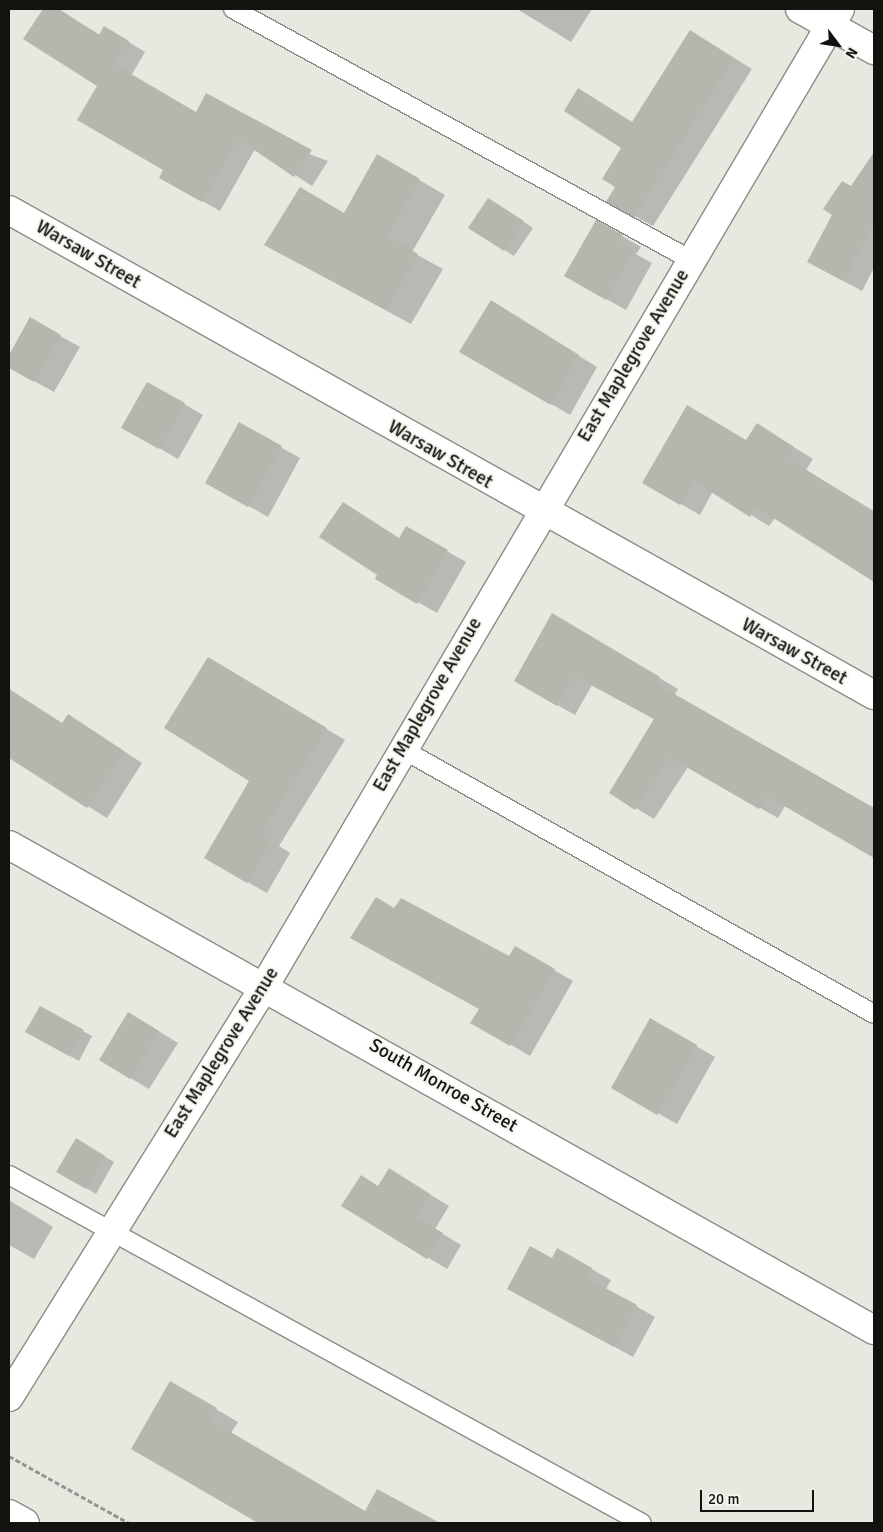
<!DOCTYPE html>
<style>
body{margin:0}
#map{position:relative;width:883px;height:1532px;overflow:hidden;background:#e7e8e0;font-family:Signika,sans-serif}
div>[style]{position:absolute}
.shadow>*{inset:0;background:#0003}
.building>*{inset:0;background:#b6b6af}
.path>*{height:3px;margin-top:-1.5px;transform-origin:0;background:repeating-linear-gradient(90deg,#94958f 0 5px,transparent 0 7.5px)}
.roads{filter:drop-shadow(1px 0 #8c8c85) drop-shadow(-1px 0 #8c8c85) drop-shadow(0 1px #8c8c85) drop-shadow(0 -1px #8c8c85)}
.lane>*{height:18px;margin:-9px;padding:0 9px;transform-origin:9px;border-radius:9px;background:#fff}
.street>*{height:28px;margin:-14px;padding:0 14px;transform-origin:14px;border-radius:14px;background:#fff}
span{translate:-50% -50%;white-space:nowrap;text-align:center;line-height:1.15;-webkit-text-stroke:4px #f5f5ee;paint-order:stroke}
.street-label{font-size:19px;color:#12120f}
.frame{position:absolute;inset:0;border:10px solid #12120f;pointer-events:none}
.north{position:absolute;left:813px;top:20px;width:50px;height:50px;-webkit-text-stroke:4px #f5f5ee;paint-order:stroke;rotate:121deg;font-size:14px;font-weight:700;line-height:20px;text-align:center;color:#12120f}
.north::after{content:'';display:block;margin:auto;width:18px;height:22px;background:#12120f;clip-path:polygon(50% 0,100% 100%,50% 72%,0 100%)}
.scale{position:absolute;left:700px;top:1490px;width:114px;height:22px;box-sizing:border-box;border:2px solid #12120f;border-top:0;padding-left:6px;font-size:15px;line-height:18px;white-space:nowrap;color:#12120f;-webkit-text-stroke:4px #f5f5ee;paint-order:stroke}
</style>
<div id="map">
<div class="shadow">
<i style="clip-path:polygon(44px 9px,58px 9px,100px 35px,122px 38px,145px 52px,131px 76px,196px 113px,328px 161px,312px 186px,255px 149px,220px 211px,160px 177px,165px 169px,98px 85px,25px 39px)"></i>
<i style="clip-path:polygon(517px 9px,592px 9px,571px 42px)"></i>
<i style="clip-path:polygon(710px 43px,752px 69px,653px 226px,627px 212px,616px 186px,622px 148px,579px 90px,633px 123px)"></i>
<i style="clip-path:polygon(378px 156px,445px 195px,412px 252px,443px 269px,411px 324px,291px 259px,344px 214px)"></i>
<i style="clip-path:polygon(866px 167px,874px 171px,874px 268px,862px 291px,827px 272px,852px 188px)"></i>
<i style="clip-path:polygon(498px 205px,533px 228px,514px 256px,469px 227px)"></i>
<i style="clip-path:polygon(622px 236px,641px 247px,636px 254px,652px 263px,626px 310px,565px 276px)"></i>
<i style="clip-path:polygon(510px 313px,597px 367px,570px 415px,461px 351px)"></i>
<i style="clip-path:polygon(30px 319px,80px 347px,54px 392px,9px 367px,9px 358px)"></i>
<i style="clip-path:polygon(148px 383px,203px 415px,178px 459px,123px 427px)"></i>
<i style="clip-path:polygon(239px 424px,300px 458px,268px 517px,207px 482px)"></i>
<i style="clip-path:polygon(758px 425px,813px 459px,806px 470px,874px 511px,874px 580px,775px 518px,769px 526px,713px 491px,700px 515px,644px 483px,747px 442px)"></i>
<i style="clip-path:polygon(406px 528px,466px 562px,437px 613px,377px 579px)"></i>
<i style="clip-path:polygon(553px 615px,678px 689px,674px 696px,874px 808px,874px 857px,785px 806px,778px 818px,688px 767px,654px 819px,610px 792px,656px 719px,592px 685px,575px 715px,515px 681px)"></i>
<i style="clip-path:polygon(227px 670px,345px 740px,279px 846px,290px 853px,267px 893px,205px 858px,250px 781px)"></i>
<i style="clip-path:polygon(9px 689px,63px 724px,87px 727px,142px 763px,107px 818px,33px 772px,37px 765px,9px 747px)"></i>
<i style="clip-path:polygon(395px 909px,510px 958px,515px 948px,573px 981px,530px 1056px,472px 1022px,480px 1009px)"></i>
<i style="clip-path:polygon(40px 1008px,92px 1036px,79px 1061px,27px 1032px)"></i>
<i style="clip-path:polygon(651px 1020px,715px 1057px,677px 1124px,612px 1087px)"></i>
<i style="clip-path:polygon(147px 1024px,178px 1043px,149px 1089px,100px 1060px)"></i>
<i style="clip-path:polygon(76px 1140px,114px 1162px,96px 1194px,58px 1171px)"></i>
<i style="clip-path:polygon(408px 1181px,449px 1206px,435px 1229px,461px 1245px,447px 1269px,343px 1206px)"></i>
<i style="clip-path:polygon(9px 1200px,53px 1227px,34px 1259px,9px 1245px)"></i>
<i style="clip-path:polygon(558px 1250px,611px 1280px,606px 1289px,655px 1317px,633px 1357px,527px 1299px)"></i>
<i style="clip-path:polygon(171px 1383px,238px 1422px,231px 1433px,365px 1513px,428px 1519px,426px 1523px,262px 1523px,133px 1449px)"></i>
</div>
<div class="building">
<i style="clip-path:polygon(43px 9px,59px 9px,99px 35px,104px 26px,129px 41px,114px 64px,196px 112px,206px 93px,312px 150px,294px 177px,238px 139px,202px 202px,159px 178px,163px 170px,77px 120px,97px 86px,23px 39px)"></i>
<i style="clip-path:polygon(690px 30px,734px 58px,634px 217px,606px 202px,615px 187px,602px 179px,621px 148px,564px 111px,578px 88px,632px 122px)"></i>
<i style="clip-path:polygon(874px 152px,874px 222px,843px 281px,807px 262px,832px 215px,823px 209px,842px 181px,851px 186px)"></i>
<i style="clip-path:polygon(377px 154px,420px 179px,387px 236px,418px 254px,386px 310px,264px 245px,300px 187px,344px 213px)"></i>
<i style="clip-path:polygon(488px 198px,524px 221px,504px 251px,468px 228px)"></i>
<i style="clip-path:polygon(596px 220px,623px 235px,618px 242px,634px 251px,606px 300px,564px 276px)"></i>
<i style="clip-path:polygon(491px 300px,579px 355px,551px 405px,459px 352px)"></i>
<i style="clip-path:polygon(30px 317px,61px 335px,34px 382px,9px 368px,9px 355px)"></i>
<i style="clip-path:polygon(147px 382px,185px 403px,159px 449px,121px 428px)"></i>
<i style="clip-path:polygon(687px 405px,746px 440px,757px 423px,794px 447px,788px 458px,874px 513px,874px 582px,756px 507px,750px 517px,694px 481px,680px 505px,642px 483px)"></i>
<i style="clip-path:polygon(239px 422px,282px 446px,248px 507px,205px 483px)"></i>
<i style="clip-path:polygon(343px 502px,399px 538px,406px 526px,448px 550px,417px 604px,375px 579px,377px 575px,319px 537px)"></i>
<i style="clip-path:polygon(552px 613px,660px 677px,657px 684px,874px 808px,874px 858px,767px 796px,759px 809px,669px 757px,635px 810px,609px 793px,654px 719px,574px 676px,557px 706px,514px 681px)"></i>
<i style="clip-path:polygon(208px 657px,327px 728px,261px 834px,272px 841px,247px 883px,204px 858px,249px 781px,164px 728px)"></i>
<i style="clip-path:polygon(9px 689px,62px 723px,68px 714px,124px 751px,87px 808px,9px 758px)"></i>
<i style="clip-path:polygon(376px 897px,394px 908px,401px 898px,509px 956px,515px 946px,555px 969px,510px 1046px,470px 1023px,479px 1009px,350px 938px)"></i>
<i style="clip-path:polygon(40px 1006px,84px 1030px,69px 1056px,25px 1032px)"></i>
<i style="clip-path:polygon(128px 1012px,159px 1031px,130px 1079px,99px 1060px)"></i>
<i style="clip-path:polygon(650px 1018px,697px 1045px,657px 1115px,611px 1088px)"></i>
<i style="clip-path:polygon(76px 1138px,105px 1156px,86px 1189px,56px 1172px)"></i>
<i style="clip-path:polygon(389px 1168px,430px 1194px,416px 1217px,443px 1233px,427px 1259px,341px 1206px,361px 1175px,378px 1186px)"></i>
<i style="clip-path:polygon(530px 1246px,552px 1258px,557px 1248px,592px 1268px,587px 1278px,637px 1305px,614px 1347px,507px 1289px)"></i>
<i style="clip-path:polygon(170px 1381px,217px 1408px,210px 1420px,365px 1511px,377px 1489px,440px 1523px,258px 1523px,131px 1449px)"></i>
</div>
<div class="path">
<i style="left:9px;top:1456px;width:137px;rotate:29.2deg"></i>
</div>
<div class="roads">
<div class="lane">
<i style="left:233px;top:9px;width:522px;rotate:28.72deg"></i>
<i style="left:402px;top:749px;width:541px;rotate:29.31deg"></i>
<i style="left:9px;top:1175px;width:722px;rotate:28.8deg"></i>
</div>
<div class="street">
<i style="left:800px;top:9px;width:85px;rotate:29deg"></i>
<i style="left:9px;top:210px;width:992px;rotate:29.28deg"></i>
<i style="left:9px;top:845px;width:992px;rotate:29.28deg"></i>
<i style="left:9px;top:1397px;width:485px;rotate:-58.1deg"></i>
<i style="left:265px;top:985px;width:1133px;rotate:-59.5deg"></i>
<i style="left:9px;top:1514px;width:18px;rotate:29deg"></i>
</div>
</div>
<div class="street-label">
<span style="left:88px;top:255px;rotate:30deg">Warsaw Street</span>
<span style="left:634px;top:356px;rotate:-59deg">East Maplegrove Avenue</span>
<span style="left:440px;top:455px;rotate:30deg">Warsaw Street</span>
<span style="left:794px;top:652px;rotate:29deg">Warsaw Street</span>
<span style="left:428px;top:705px;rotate:-60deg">East Maplegrove Avenue</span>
<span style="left:222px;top:1053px;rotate:-58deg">East Maplegrove Avenue</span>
<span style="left:443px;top:1086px;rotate:30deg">South Monroe Street</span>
</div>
<div class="frame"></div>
<div class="north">N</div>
<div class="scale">20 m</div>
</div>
